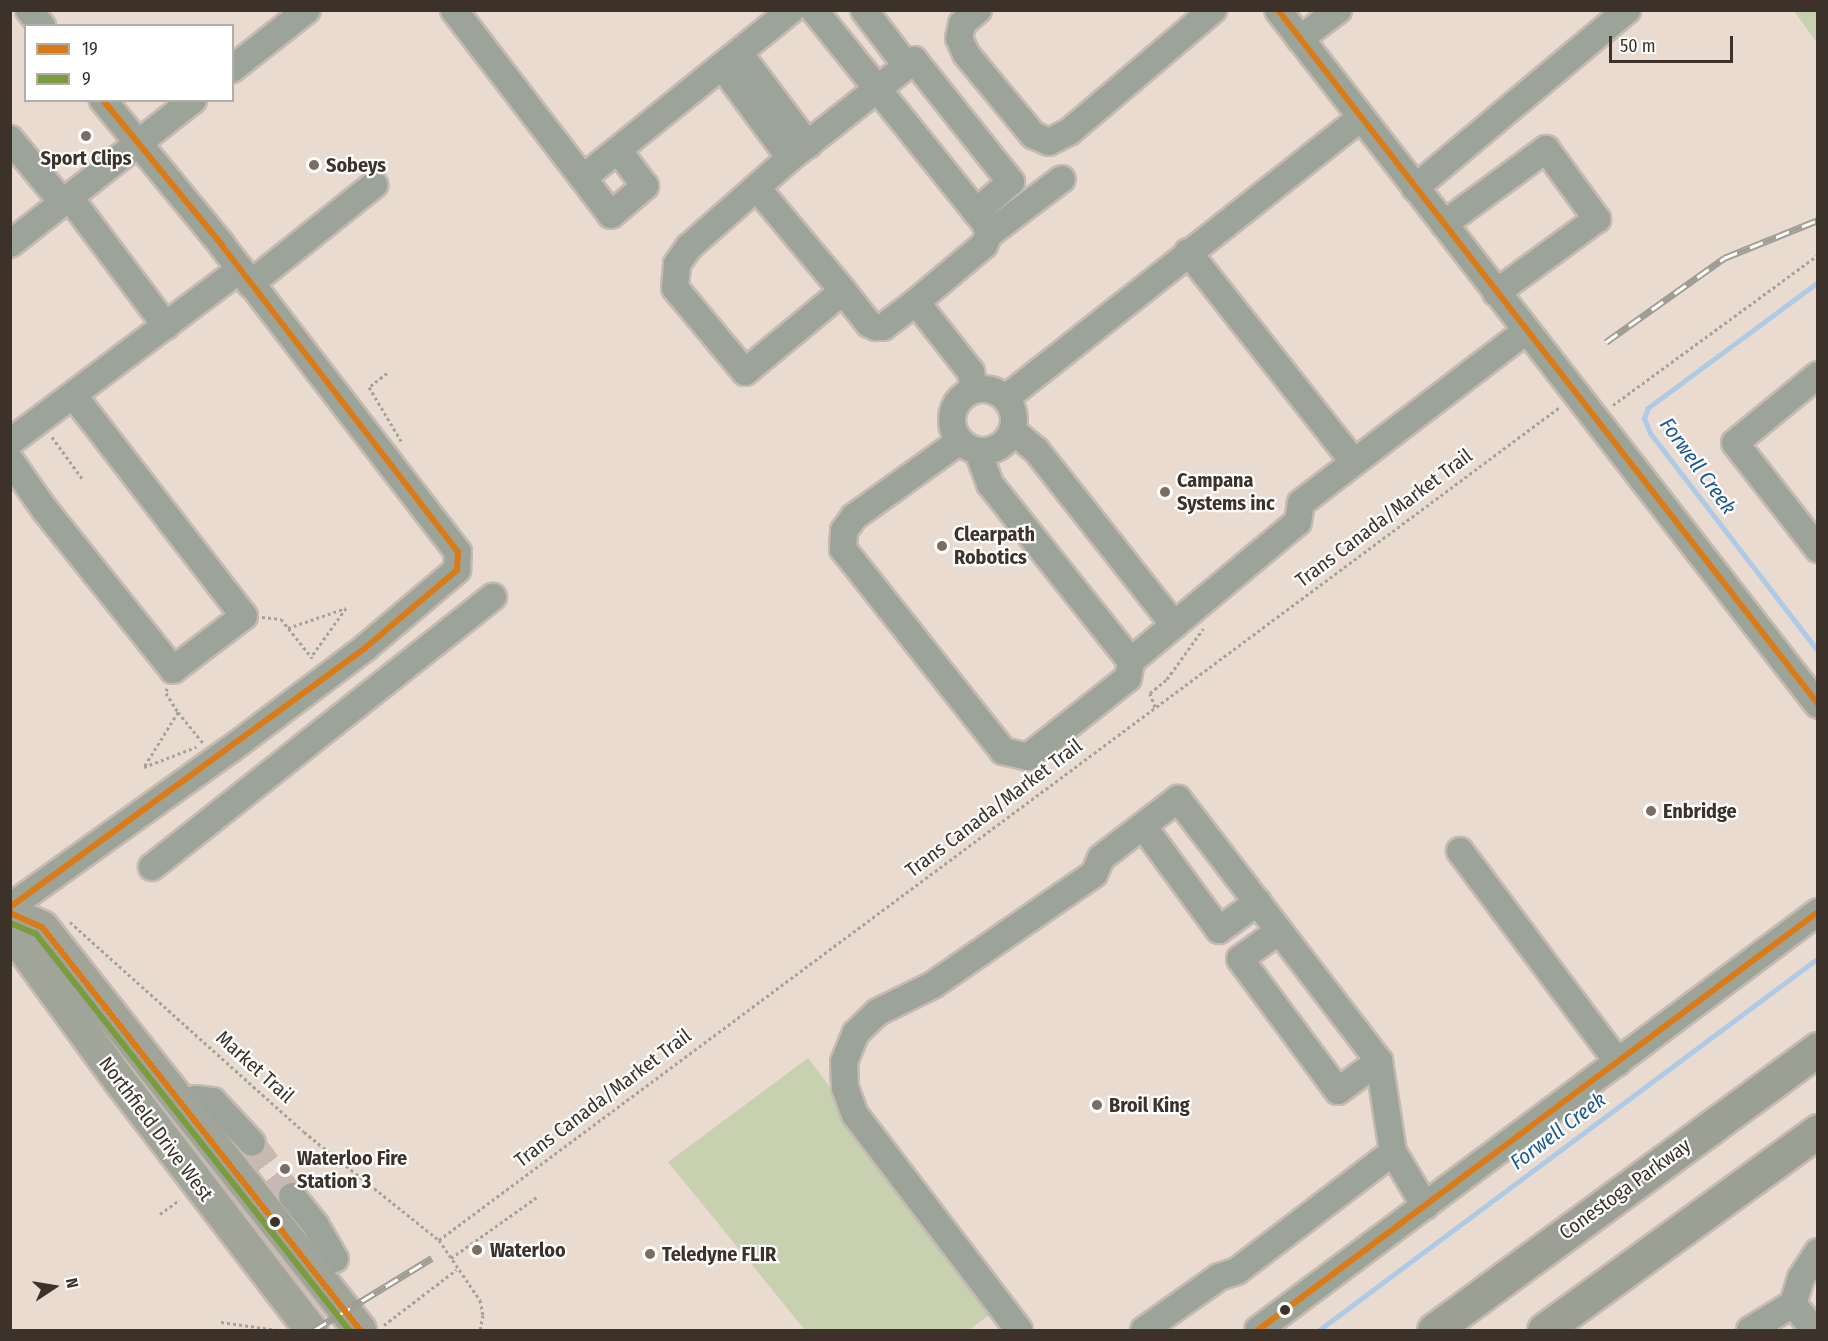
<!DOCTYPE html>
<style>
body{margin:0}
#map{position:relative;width:1828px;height:1341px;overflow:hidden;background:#eadbd0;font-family:"Fira Sans Condensed",sans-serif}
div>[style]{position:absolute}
.green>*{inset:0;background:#c7d0af}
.stream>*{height:5px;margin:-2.5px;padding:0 2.5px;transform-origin:2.5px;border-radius:2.5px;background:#afcae6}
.minor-tunnel>*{height:26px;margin-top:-13px;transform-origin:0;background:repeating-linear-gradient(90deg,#c7b9af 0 26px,transparent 0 39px)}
.path>*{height:3px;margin-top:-1.5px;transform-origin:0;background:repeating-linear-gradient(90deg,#a2a399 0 3px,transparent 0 6px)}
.roads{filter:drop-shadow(2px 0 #c5bab1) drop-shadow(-2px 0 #c5bab1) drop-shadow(0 2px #c5bab1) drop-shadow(0 -2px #c5bab1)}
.minor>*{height:26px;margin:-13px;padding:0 13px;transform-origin:13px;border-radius:13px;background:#9ca499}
.minor>.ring{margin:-13px;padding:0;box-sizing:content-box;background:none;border:26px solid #9ca499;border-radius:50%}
.major>*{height:32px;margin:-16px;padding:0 16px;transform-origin:16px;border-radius:16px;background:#a1a499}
.highway>*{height:33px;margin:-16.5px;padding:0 16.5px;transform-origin:16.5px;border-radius:16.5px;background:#9c9f94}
.rail>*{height:7px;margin-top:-3.5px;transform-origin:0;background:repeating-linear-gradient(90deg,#fff 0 14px,#9e9e94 0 28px);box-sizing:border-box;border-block:2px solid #9e9e94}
.bus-1>*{height:6px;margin:-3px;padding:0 3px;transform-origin:3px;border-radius:3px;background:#db7b17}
.bus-2>*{height:6px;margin:-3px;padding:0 3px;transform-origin:3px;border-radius:3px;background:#7a9c3e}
.dots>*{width:16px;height:16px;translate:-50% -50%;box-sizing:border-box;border:3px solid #fff;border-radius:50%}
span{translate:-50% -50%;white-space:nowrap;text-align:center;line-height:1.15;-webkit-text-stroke:4.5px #fff;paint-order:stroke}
.poi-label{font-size:20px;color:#3c322a;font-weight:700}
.left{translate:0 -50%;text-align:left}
.street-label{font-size:20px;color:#3c322a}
.water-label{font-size:21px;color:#1b5a91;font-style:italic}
.frame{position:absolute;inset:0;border:12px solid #3c322a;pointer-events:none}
.legend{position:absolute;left:24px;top:24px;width:210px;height:78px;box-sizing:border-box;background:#fff;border:2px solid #b1adaa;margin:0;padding:8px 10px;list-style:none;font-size:18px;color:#3c322a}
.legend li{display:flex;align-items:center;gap:12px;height:30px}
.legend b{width:30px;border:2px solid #b1adaa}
.north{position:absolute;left:24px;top:1257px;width:60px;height:60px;-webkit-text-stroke:4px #fff;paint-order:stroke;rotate:78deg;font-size:16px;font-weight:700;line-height:24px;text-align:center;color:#3c322a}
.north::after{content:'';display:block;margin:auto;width:21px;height:27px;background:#3c322a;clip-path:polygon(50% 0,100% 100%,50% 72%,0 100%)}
.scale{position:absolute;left:1609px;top:36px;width:124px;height:27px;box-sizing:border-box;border:3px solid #3c322a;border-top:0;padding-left:8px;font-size:18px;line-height:21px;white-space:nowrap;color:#3c322a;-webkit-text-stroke:4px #fff;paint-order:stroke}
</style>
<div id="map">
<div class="green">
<i style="clip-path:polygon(1794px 11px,1817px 11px,1817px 43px)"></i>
<i style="clip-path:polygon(808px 1058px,997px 1309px,969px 1330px,805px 1330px,668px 1162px)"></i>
</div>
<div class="stream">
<i style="left:1818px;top:282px;width:212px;rotate:143.5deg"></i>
<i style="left:1648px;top:408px;width:11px;rotate:112deg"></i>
<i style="left:1644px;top:418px;width:16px;rotate:68deg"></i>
<i style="left:1650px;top:433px;width:275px;rotate:52.4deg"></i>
<i style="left:1319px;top:1330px;width:622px;rotate:-36.7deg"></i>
</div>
<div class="minor-tunnel">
<i style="left:252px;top:1143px;width:66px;rotate:53deg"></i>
</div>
<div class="path">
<i style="left:387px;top:373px;width:23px;rotate:142deg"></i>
<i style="left:369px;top:387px;width:66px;rotate:59.2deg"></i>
<i style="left:1613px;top:405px;width:254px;rotate:-36.2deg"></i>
<i style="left:52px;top:437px;width:54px;rotate:54deg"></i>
<i style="left:262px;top:617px;width:19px;rotate:6deg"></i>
<i style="left:281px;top:619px;width:50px;rotate:51.5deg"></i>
<i style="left:288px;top:628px;width:61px;rotate:-19deg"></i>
<i style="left:346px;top:608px;width:60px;rotate:125.5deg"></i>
<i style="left:167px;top:688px;width:5px;rotate:101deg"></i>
<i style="left:166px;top:693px;width:22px;rotate:58deg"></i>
<i style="left:178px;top:712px;width:40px;rotate:51deg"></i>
<i style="left:1155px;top:707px;width:15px;rotate:-110deg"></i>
<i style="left:1150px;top:693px;width:22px;rotate:-39deg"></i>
<i style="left:1167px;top:679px;width:62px;rotate:-54.2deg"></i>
<i style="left:178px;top:712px;width:65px;rotate:121.7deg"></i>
<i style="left:144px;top:767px;width:56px;rotate:-21deg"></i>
<i style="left:70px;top:922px;width:314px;rotate:41.9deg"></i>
<i style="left:304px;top:1132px;width:173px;rotate:38.7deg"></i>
<i style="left:439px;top:1240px;width:73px;rotate:55.7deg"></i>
<i style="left:480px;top:1300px;width:15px;rotate:79deg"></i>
<i style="left:483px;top:1315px;width:15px;rotate:101deg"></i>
<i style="left:160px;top:1214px;width:24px;rotate:-36deg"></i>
<i style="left:439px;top:1240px;width:1397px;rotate:-36.62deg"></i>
<i style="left:451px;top:1258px;width:105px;rotate:-35.3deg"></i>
<i style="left:221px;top:1322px;width:57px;rotate:8.1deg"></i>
<i style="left:384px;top:1325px;width:91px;rotate:-37.4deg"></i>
</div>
<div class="roads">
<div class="minor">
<i style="left:29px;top:10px;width:21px;rotate:51deg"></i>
<i style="left:454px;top:10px;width:212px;rotate:52.5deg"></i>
<i style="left:583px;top:178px;width:267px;rotate:-38.9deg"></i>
<i style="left:814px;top:10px;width:273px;rotate:51.2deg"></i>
<i style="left:985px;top:223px;width:12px;rotate:70deg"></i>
<i style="left:989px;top:234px;width:12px;rotate:114deg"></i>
<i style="left:984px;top:245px;width:89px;rotate:140deg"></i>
<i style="left:916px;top:302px;width:89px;rotate:51.8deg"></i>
<i style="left:971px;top:372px;width:18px;rotate:81deg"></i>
<i style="left:864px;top:10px;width:69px;rotate:52.6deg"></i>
<i style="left:978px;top:10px;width:21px;rotate:139deg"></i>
<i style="left:962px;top:24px;width:14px;rotate:102deg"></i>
<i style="left:959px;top:38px;width:17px;rotate:66deg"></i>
<i style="left:966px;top:54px;width:105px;rotate:50.4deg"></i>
<i style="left:1033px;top:135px;width:17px;rotate:24deg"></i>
<i style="left:1049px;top:142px;width:22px;rotate:-27deg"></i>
<i style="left:1069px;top:132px;width:189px;rotate:-40.3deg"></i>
<i style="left:1278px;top:10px;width:880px;rotate:52.15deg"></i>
<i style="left:1300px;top:39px;width:48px;rotate:-37.3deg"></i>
<i style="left:739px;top:53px;width:115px;rotate:53.1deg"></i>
<i style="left:722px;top:66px;width:114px;rotate:53.5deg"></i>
<i style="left:232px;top:69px;width:95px;rotate:-38.2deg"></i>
<i style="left:10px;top:139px;width:83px;rotate:50.4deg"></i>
<i style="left:583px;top:178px;width:46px;rotate:52.9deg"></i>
<i style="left:611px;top:215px;width:45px;rotate:-40.5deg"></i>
<i style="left:645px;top:186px;width:45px;rotate:-126.9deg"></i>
<i style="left:757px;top:188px;width:134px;rotate:50.1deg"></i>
<i style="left:843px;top:291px;width:127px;rotate:140.4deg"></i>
<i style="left:745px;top:372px;width:109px;rotate:-129.8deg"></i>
<i style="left:675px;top:288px;width:24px;rotate:-85deg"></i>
<i style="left:677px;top:264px;width:21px;rotate:-55deg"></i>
<i style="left:689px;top:247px;width:135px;rotate:-41.4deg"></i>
<i style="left:790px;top:158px;width:158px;rotate:-38.3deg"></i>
<i style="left:914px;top:60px;width:156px;rotate:51.5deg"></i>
<i style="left:1011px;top:182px;width:46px;rotate:139.4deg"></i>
<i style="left:1415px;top:188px;width:277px;rotate:-40deg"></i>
<i style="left:70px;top:198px;width:160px;rotate:53.1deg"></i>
<i style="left:1444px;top:224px;width:127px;rotate:-36.3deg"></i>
<i style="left:1546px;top:149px;width:87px;rotate:53.9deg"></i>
<i style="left:1597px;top:219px;width:125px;rotate:143.8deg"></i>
<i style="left:989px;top:234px;width:91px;rotate:-37deg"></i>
<i style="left:10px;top:244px;width:233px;rotate:-38.2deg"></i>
<i style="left:1188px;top:252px;width:268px;rotate:51.7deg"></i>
<i style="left:250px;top:284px;width:159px;rotate:-38.6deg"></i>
<i style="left:843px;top:291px;width:42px;rotate:51.8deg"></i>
<i style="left:869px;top:324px;width:8px;rotate:23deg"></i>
<i style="left:876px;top:327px;width:7px"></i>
<i style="left:883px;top:327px;width:41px;rotate:-37.1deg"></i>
<i style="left:1818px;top:375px;width:107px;rotate:140.7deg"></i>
<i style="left:1735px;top:443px;width:135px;rotate:51.9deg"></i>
<i class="ring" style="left:952px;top:389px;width:36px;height:36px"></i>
<i style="left:1006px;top:398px;width:452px;rotate:-38.3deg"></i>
<i style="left:1013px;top:431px;width:30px;rotate:40deg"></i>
<i style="left:1036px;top:450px;width:223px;rotate:51.7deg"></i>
<i style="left:960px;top:441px;width:130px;rotate:144.4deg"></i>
<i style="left:854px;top:517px;width:17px;rotate:126deg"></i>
<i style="left:844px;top:531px;width:18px;rotate:93deg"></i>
<i style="left:843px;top:549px;width:258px;rotate:51.6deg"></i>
<i style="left:1003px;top:751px;width:26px;rotate:13deg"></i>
<i style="left:1028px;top:757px;width:127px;rotate:-38.3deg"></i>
<i style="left:1128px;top:678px;width:17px;rotate:-80deg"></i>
<i style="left:1131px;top:661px;width:217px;rotate:-39.8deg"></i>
<i style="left:1298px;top:522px;width:19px;rotate:-81deg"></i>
<i style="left:1301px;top:503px;width:283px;rotate:-37.4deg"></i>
<i style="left:10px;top:442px;width:288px;rotate:-36.9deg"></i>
<i style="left:978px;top:451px;width:35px;rotate:70deg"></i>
<i style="left:990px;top:484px;width:226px;rotate:51.5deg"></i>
<i style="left:10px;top:460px;width:61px;rotate:55deg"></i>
<i style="left:45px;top:510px;width:205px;rotate:51.3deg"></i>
<i style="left:173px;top:670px;width:89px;rotate:-37.3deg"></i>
<i style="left:244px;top:616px;width:277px;rotate:-127.7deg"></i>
<i style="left:1143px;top:826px;width:129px;rotate:53.8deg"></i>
<i style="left:1219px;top:930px;width:48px;rotate:-35.7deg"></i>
<i style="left:1460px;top:851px;width:264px;rotate:53.2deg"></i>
<i style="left:152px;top:867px;width:435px;rotate:-38.4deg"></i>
<i style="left:10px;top:907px;width:272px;rotate:-35.6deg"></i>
<i style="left:231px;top:749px;width:168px;rotate:-37deg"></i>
<i style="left:365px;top:648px;width:121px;rotate:-40.3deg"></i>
<i style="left:457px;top:570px;width:18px;rotate:-87deg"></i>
<i style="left:458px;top:552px;width:387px;rotate:-127.6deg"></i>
<i style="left:222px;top:245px;width:188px;rotate:-129.4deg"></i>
<i style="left:1279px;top:931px;width:48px;rotate:144.3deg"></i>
<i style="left:1240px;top:959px;width:164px;rotate:53.4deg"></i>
<i style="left:1338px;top:1091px;width:51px;rotate:-36.2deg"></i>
<i style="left:180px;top:1104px;width:17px;rotate:-17deg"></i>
<i style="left:196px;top:1099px;width:17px;rotate:7deg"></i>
<i style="left:213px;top:1101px;width:57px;rotate:47.1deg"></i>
<i style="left:292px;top:1196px;width:38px;rotate:51deg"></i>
<i style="left:316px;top:1226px;width:38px;rotate:60deg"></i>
<i style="left:1793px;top:1304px;width:33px;rotate:51deg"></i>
<i style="left:1019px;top:1330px;width:270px;rotate:-127.3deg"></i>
<i style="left:855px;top:1115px;width:29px;rotate:-110deg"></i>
<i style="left:845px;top:1088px;width:26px;rotate:-92deg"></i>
<i style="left:844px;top:1062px;width:31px;rotate:-68deg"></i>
<i style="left:856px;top:1033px;width:30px;rotate:-44deg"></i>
<i style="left:878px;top:1012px;width:61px;rotate:-26.1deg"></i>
<i style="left:933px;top:985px;width:196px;rotate:-34.6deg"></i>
<i style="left:1094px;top:874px;width:17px;rotate:-66deg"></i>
<i style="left:1101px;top:858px;width:97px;rotate:-37.5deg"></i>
<i style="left:1178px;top:799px;width:330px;rotate:52.5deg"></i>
<i style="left:1379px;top:1061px;width:92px;rotate:81.3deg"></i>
<i style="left:1393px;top:1152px;width:63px;rotate:59.3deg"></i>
<i style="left:1144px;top:1330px;width:92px;rotate:-35.2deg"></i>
<i style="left:1219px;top:1277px;width:19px;rotate:-18deg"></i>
<i style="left:1237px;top:1271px;width:196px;rotate:-37.3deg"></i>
<i style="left:1258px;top:1330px;width:699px;rotate:-36.74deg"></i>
<i style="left:1750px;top:1330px;width:50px;rotate:-31.2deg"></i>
<i style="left:1793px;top:1304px;width:27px;rotate:-73deg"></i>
<i style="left:1801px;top:1278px;width:31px;rotate:-57deg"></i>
</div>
<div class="major">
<i style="left:10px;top:913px;width:35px;rotate:24deg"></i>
<i style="left:42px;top:927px;width:513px;rotate:51.72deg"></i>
<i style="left:10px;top:921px;width:25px;rotate:67deg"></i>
<i style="left:20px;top:944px;width:170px;rotate:53.9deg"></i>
<i style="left:120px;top:1081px;width:314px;rotate:52.5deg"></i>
</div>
<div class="highway">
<i style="left:1434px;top:1330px;width:476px;rotate:-36.2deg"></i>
<i style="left:1544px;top:1330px;width:339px;rotate:-36deg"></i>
</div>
</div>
<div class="rail">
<i style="left:1606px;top:342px;width:145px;rotate:-35.4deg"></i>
<i style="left:1724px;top:258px;width:101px;rotate:-22deg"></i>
<i style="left:314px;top:1330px;width:138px;rotate:-31.4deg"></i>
</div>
<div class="bus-1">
<i style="left:1278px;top:10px;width:879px;rotate:52.11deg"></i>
<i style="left:10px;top:907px;width:439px;rotate:-36.1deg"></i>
<i style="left:365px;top:648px;width:121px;rotate:-40.3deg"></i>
<i style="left:457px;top:570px;width:18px;rotate:-87deg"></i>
<i style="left:458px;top:552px;width:387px;rotate:-127.6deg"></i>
<i style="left:222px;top:245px;width:188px;rotate:-129.4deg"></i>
<i style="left:10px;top:913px;width:35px;rotate:24deg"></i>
<i style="left:42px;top:927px;width:513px;rotate:51.72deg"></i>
<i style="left:1258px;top:1330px;width:699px;rotate:-36.74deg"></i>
</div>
<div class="bus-2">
<i style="left:10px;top:923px;width:28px;rotate:23deg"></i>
<i style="left:36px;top:934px;width:505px;rotate:51.68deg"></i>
</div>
<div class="dots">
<i style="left:86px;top:136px;background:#796d64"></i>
<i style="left:314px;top:165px;background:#796d64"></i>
<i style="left:1165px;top:492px;background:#796d64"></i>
<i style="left:942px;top:546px;background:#796d64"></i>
<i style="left:1651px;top:811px;background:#796d64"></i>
<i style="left:1097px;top:1105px;background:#796d64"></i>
<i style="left:285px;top:1169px;background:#796d64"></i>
<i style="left:275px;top:1222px;background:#3c322a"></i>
<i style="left:477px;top:1250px;background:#796d64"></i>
<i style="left:650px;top:1254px;background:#796d64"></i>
<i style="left:1285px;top:1310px;background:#3c322a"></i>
</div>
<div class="poi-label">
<span style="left:86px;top:158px">Sport Clips</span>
<span class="left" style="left:326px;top:165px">Sobeys</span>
<span class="left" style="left:1177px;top:492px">Campana<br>Systems inc</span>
<span class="left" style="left:954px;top:546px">Clearpath<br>Robotics</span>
<span class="left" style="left:1663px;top:811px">Enbridge</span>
<span class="left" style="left:1109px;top:1105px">Broil King</span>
<span class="left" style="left:297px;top:1170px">Waterloo Fire<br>Station 3</span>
<span class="left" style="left:490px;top:1250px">Waterloo</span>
<span class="left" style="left:662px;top:1254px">Teledyne FLIR</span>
</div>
<div class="street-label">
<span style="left:1384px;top:518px;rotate:-37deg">Trans Canada/Market Trail</span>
<span style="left:994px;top:808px;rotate:-37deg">Trans Canada/Market Trail</span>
<span style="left:255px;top:1067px;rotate:42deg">Market Trail</span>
<span style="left:603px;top:1098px;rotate:-37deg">Trans Canada/Market Trail</span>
<span style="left:156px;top:1129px;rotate:53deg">Northfield Drive West</span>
<span style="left:1625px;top:1189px;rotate:-36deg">Conestoga Parkway</span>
</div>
<div class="water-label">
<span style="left:1698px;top:466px;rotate:54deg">Forwell Creek</span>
<span style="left:1558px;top:1131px;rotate:-37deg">Forwell Creek</span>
</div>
<div class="frame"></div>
<ul class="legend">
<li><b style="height:8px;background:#db7b17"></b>19</li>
<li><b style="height:8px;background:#7a9c3e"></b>9</li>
</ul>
<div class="north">N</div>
<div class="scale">50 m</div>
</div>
